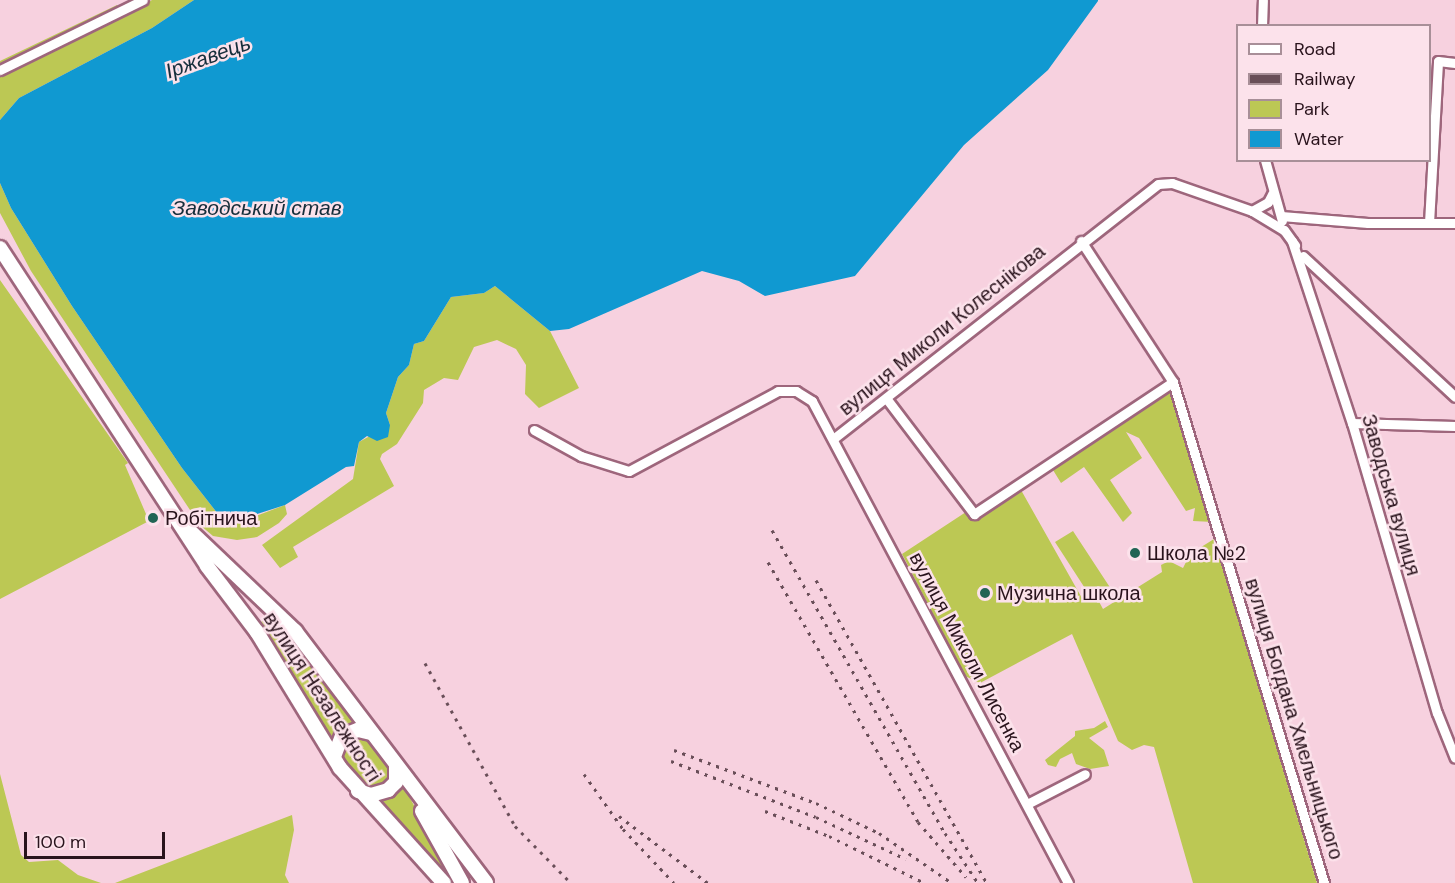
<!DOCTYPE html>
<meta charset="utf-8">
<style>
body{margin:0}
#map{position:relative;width:1455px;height:883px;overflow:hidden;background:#f7d1df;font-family:"DM Sans",sans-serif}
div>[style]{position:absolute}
.green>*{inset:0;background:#bcc854}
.water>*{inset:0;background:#1099d1}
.roads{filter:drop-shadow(2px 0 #9e667c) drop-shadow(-2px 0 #9e667c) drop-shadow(0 2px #9e667c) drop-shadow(0 -2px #9e667c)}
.street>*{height:9px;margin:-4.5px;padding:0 4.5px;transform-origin:4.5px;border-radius:4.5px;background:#fff}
.secondary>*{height:14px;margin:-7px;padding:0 7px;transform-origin:7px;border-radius:7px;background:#fff}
.rail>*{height:3px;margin-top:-1.5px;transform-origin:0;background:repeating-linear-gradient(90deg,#694e58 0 3px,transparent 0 9px)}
.dots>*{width:16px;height:16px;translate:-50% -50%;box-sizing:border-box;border:3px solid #fce2eb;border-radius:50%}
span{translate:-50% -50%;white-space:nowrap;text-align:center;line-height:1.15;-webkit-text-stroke:5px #fce2eb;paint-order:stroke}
.street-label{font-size:20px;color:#29131c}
.poi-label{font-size:20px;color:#29131c}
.left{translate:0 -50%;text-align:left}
.water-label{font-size:21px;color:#162e3b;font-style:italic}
.legend{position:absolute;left:1236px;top:24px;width:195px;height:138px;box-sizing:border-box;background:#fce2eb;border:2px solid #a88f98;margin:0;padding:8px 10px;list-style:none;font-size:18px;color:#29131c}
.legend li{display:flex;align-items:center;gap:12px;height:30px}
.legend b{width:30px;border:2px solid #a88f98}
.scale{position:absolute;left:24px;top:832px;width:141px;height:27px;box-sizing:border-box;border:3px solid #29131c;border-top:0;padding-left:8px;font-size:18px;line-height:21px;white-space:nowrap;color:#29131c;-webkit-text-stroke:4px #fce2eb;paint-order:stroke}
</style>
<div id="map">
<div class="green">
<i style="clip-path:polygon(152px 0,194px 0,152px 28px,19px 98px,0 120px,0 61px,117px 5px,125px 14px)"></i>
<i style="clip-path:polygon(0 183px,11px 208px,72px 306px,182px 468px,218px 514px,256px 516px,285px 505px,287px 514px,279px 523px,257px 537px,237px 540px,213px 536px,200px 525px,31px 271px,0 213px)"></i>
<i style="clip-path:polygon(0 280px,128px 463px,125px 465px,149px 521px,0 599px)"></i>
<i style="clip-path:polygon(495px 286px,550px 331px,579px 388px,539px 408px,525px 394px,526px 365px,516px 349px,497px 340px,474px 347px,458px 380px,444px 378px,424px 390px,423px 403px,397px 444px,382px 454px,380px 459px,394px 486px,293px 547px,298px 557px,280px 568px,262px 545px,353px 479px,359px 442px,390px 425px,386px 413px,398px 377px,409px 365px,414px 344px,424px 341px,451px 297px,484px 293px)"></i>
<i style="clip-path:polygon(1162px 387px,1173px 393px,1213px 522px,1193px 521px,1195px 508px,1186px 511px,1139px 438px,1126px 432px,1142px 458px,1110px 480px,1132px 513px,1123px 522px,1084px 467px,1061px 483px,1053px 470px,1071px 457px,1069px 449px)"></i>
<i style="clip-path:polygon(1021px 490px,1083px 600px,1090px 596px,1055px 542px,1073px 531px,1111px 589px,1097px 598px,1103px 609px,1162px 572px,1161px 565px,1169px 561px,1183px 568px,1190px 554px,1214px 539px,1317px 883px,1193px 883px,1154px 747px,1144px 745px,1132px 750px,1118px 741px,1072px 634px,980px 683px,965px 676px,902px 554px,966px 512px,974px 520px)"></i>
<i style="clip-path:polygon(270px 615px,292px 635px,361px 724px,342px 728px,332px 741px,256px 626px)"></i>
<i style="clip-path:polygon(1105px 721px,1108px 727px,1089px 738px,1104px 750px,1109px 766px,1090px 769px,1076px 764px,1072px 753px,1060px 759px,1056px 767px,1048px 765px,1045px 760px,1075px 736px,1075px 731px,1094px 728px)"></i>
<i style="clip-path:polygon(360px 736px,369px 742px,389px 767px,389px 780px,382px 787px,368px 790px,349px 772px,342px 757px,347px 742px)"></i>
<i style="clip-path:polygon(0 774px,21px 855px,29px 862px,58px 860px,78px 875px,101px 883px,0 883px)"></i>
<i style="clip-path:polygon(401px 782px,457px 883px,374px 801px,388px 797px)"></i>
<i style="clip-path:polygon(292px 815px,294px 830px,285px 875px,289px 883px,115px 883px)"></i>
</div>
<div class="water">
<i style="clip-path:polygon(194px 0,1098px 0,1098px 1px,1048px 70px,964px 145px,855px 276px,765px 296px,739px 281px,702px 271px,569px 329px,550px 331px,495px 286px,484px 293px,451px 297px,424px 341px,414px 344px,409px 365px,398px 377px,386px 413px,390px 425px,388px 437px,377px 441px,367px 436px,359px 442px,354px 466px,346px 467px,285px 505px,245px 518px,218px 514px,182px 468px,72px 306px,11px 208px,0 183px,0 120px,19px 98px,152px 28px)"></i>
</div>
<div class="roads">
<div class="street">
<i style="left:1262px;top:26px;width:26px;rotate:-88deg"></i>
<i style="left:0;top:70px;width:159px;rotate:-26.1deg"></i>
<i style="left:1265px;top:160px;width:63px;rotate:74.4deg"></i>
<i style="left:1252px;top:211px;width:37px;rotate:31deg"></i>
<i style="left:1284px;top:230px;width:19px;rotate:54deg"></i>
<i style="left:1281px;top:216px;width:87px;rotate:4.6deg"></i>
<i style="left:1368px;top:223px;width:87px"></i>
<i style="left:1429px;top:223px;width:162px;rotate:-86.8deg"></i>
<i style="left:1438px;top:61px;width:17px;rotate:7deg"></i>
<i style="left:1081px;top:241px;width:168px;rotate:56.9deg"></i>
<i style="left:1173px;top:382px;width:523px;rotate:73.23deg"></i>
<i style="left:1292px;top:241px;width:192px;rotate:71.8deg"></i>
<i style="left:1352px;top:423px;width:302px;rotate:73.7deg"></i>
<i style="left:1437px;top:713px;width:48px;rotate:68.2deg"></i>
<i style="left:1303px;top:256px;width:207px;rotate:42.8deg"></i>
<i style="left:886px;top:398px;width:146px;rotate:52.8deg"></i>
<i style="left:974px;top:514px;width:239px;rotate:-33.6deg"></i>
<i style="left:1352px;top:423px;width:103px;rotate:1.7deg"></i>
<i style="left:534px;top:430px;width:54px;rotate:29deg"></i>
<i style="left:581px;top:456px;width:50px;rotate:17.4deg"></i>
<i style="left:629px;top:471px;width:169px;rotate:-28.2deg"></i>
<i style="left:778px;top:391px;width:18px"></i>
<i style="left:796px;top:391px;width:19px;rotate:32deg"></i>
<i style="left:812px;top:401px;width:546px;rotate:62.03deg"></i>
<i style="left:833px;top:439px;width:413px;rotate:-38.1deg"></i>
<i style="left:1158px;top:184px;width:14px;rotate:-4deg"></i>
<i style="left:1172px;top:183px;width:85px;rotate:19.3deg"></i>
<i style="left:1252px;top:211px;width:18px;rotate:-29deg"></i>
<i style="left:1268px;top:202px;width:9px;rotate:-63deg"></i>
<i style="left:1027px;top:804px;width:65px;rotate:-27.3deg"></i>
</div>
<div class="secondary">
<i style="left:0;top:248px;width:379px;rotate:56.9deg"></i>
<i style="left:207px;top:566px;width:83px;rotate:52.9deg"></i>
<i style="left:257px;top:632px;width:159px;rotate:58.6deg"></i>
<i style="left:340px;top:768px;width:155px;rotate:47.9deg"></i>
<i style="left:191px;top:532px;width:144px;rotate:43.6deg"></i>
<i style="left:295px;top:631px;width:316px;rotate:52.8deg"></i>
<i style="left:335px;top:754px;width:19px;rotate:-69deg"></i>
<i style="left:342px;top:736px;width:17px;rotate:-21deg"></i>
<i style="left:358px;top:730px;width:13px;rotate:13deg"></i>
<i style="left:358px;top:791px;width:14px;rotate:17deg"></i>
<i style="left:371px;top:795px;width:18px;rotate:-16deg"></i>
<i style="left:388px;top:790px;width:11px;rotate:-45deg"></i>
<i style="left:396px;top:782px;width:17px;rotate:-90deg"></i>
<i style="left:422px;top:811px;width:82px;rotate:60.9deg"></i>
</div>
</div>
<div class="rail">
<i style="left:772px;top:530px;width:349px;rotate:60.3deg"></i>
<i style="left:945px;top:833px;width:60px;rotate:56.6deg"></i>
<i style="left:768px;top:562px;width:300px;rotate:60deg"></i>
<i style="left:918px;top:822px;width:73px;rotate:48.9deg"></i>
<i style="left:816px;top:580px;width:348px;rotate:60.6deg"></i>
<i style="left:425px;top:663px;width:186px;rotate:61.1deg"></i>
<i style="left:515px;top:826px;width:80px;rotate:45.5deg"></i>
<i style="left:674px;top:750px;width:152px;rotate:20.5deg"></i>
<i style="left:816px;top:803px;width:70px;rotate:25.5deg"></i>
<i style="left:879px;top:833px;width:88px;rotate:34.4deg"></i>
<i style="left:671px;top:761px;width:155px;rotate:21.1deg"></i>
<i style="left:816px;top:817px;width:99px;rotate:25deg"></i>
<i style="left:584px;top:774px;width:67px;rotate:54.7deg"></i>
<i style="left:623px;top:829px;width:74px;rotate:46.6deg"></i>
<i style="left:765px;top:811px;width:69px;rotate:21.3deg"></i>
<i style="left:829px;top:836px;width:107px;rotate:26.1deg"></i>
<i style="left:619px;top:816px;width:111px;rotate:37deg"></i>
</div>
<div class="dots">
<i style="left:153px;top:518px;background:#216454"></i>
<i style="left:1135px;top:553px;background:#216454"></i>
<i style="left:985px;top:593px;background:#216454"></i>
</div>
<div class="street-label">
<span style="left:942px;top:330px;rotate:-39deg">вулиця Миколи Колеснікова</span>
<span style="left:1391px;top:495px;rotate:74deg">Заводська вулиця</span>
<span style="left:967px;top:652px;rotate:62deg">вулиця Миколи Лисенка</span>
<span style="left:322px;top:697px;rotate:57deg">вулиця Незалежності</span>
<span style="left:1294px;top:719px;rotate:73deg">вулиця Богдана Хмельницького</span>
</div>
<div class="poi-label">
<span class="left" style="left:165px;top:518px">Робітнича</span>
<span class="left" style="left:1147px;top:553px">Школа №2</span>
<span class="left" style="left:997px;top:593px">Музична школа</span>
</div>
<div class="water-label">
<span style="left:208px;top:57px;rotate:-20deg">Іржавець</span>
<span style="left:257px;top:208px">Заводський став</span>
</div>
<ul class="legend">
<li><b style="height:8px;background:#fff"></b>Road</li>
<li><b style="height:8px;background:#694e58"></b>Railway</li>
<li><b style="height:16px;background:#bcc854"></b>Park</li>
<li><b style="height:16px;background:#1099d1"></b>Water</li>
</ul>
<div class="scale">100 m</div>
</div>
